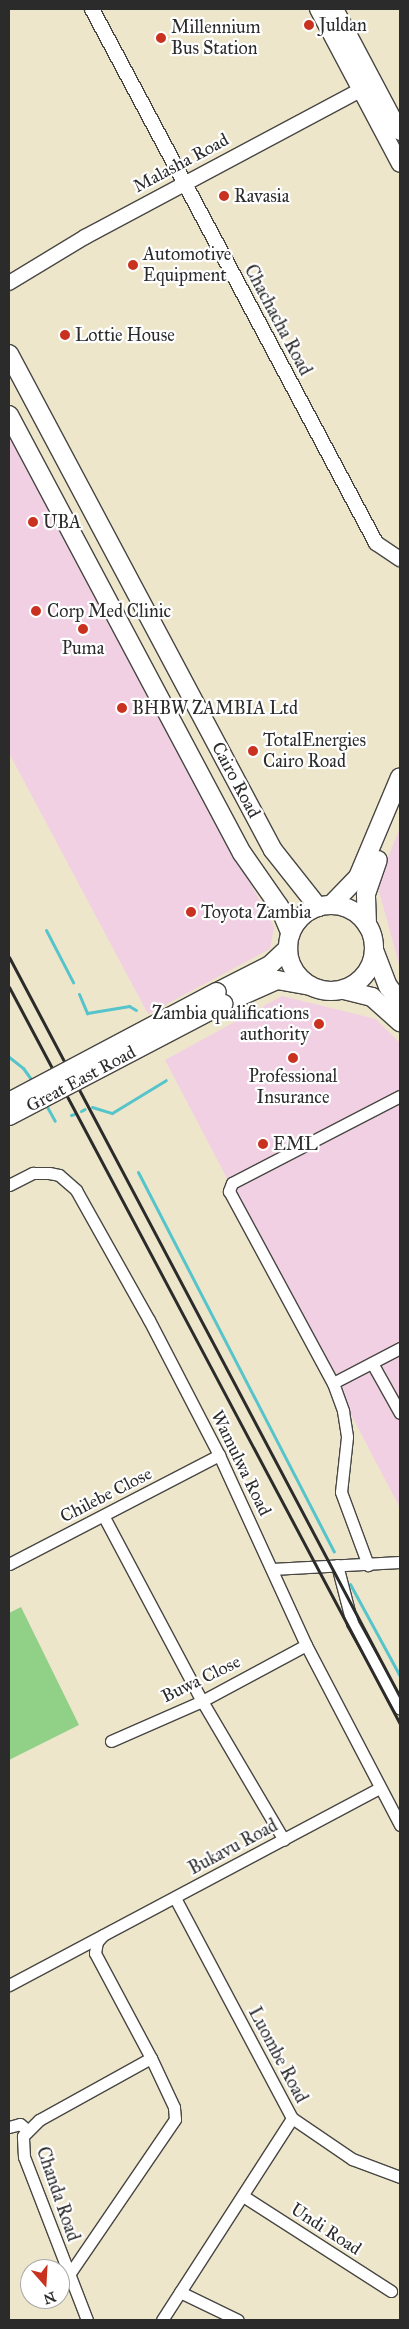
<!DOCTYPE html>
<style>
body{margin:0}
#map{position:relative;width:409px;height:2329px;overflow:hidden;background:#eee6cb;font-family:"IM FELL Great Primer",serif}
div>[style]{position:absolute}
.built>*{inset:0;background:#f1d0e3}
.green>*{inset:0;background:#91d087}
.stream>*{height:3px;margin:-1.5px;padding:0 1.5px;transform-origin:1.5px;border-radius:1.5px;background:#56c4cb}
.roads{filter:drop-shadow(1px 0 #484743) drop-shadow(-1px 0 #484743) drop-shadow(0 1px #484743) drop-shadow(0 -1px #484743)}
.minor>*{height:11px;margin:-5.5px;padding:0 5.5px;transform-origin:5.5px;border-radius:5.5px;background:#fff}
.tertiary>*{height:14px;margin:-7px;padding:0 7px;transform-origin:7px;border-radius:7px;background:#fff}
.secondary>*{height:16px;margin:-8px;padding:0 8px;transform-origin:8px;border-radius:8px;background:#fff}
.primary>*{height:18px;margin:-9px;padding:0 9px;transform-origin:9px;border-radius:9px;background:#fff}
.primary>.ring{margin:-9px;padding:0;box-sizing:content-box;background:none;border:18px solid #fff;border-radius:50%}
.rail>*{height:3px;margin:-1.5px;padding:0 1.5px;transform-origin:1.5px;border-radius:1.5px;background:#2b2b2b}
.bridges{filter:drop-shadow(1px 0 #484743) drop-shadow(-1px 0 #484743) drop-shadow(0 1px #484743) drop-shadow(0 -1px #484743)}
.primary-bridge>*{height:18px;margin:-9px;padding:0 9px;transform-origin:9px;border-radius:9px;background:#fff}
.dots>*{width:14px;height:14px;translate:-50% -50%;box-sizing:border-box;border:2px solid #fff;border-radius:50%}
span{translate:-50% -50%;white-space:nowrap;text-align:center;line-height:1.15;-webkit-text-stroke:4.5px #fff;paint-order:stroke}
.poi-label{font-size:18px;color:#2b2b2b}
.left{translate:0 -50%;text-align:left}
.right{translate:-100% -50%;text-align:right}
.street-label{font-size:18px;color:#2b2b2b}
.frame{position:absolute;inset:0;border:10px solid #2b2b2b;pointer-events:none}
.north{position:absolute;left:20px;top:2259px;width:50px;height:50px;box-sizing:border-box;background:#fff;border:1px solid #aaa;border-radius:50%;rotate:161deg;font-size:14px;font-weight:700;line-height:20px;text-align:center;color:#2b2b2b}
.north::after{content:'';display:block;margin:auto;width:18px;height:22px;background:#c8321e;clip-path:polygon(50% 0,100% 100%,50% 72%,0 100%)}
</style>
<div id="map">
<div class="built">
<i style="clip-path:polygon(9px 435px,274px 927px,270px 949px,148px 1014px,9px 753px)"></i>
<i style="clip-path:polygon(400px 828px,400px 968px,377px 884px)"></i>
<i style="clip-path:polygon(282px 996px,376px 1019px,400px 1043px,400px 1508px,165px 1060px)"></i>
</div>
<div class="green">
<i style="clip-path:polygon(21px 1607px,79px 1725px,9px 1760px,9px 1613px)"></i>
</div>
<div class="stream">
<i style="left:46px;top:930px;width:59px;rotate:62.6deg"></i>
<i style="left:79px;top:994px;width:21px;rotate:67deg"></i>
<i style="left:87px;top:1013px;width:43px;rotate:-9.5deg"></i>
<i style="left:129px;top:1006px;width:8px;rotate:30deg"></i>
<i style="left:9px;top:1057px;width:18px;rotate:38deg"></i>
<i style="left:23px;top:1068px;width:17px;rotate:54deg"></i>
<i style="left:46px;top:1105px;width:18px;rotate:61deg"></i>
<i style="left:92px;top:1107px;width:21px;rotate:17deg"></i>
<i style="left:112px;top:1113px;width:63px;rotate:-31.4deg"></i>
<i style="left:81px;top:1111px;width:4px;rotate:-27deg"></i>
<i style="left:71px;top:1115px;width:3px;rotate:-18deg"></i>
<i style="left:138px;top:1172px;width:427px;rotate:62.7deg"></i>
<i style="left:350px;top:1584px;width:105px;rotate:61.5deg"></i>
</div>
<div class="roads">
<div class="minor">
<i style="left:400px;top:1096px;width:189px;rotate:152.6deg"></i>
<i style="left:232px;top:1183px;width:9px;rotate:111deg"></i>
<i style="left:229px;top:1191px;width:218px;rotate:61.6deg"></i>
<i style="left:333px;top:1383px;width:76px;rotate:-27.6deg"></i>
<i style="left:9px;top:1185px;width:27px;rotate:-27deg"></i>
<i style="left:33px;top:1173px;width:16px"></i>
<i style="left:49px;top:1173px;width:10px;rotate:11deg"></i>
<i style="left:59px;top:1175px;width:23px;rotate:41deg"></i>
<i style="left:76px;top:1190px;width:149px;rotate:60.7deg"></i>
<i style="left:149px;top:1320px;width:152px;rotate:62.6deg"></i>
<i style="left:219px;top:1455px;width:209px;rotate:65.4deg"></i>
<i style="left:306px;top:1645px;width:203px;rotate:62.4deg"></i>
<i style="left:372px;top:1363px;width:57px;rotate:60.8deg"></i>
<i style="left:333px;top:1383px;width:30px;rotate:70deg"></i>
<i style="left:343px;top:1411px;width:26px;rotate:81deg"></i>
<i style="left:347px;top:1437px;width:55px;rotate:96.2deg"></i>
<i style="left:341px;top:1492px;width:78px;rotate:69.7deg"></i>
<i style="left:104px;top:1517px;width:208px;rotate:62deg"></i>
<i style="left:202px;top:1701px;width:161px;rotate:59.5deg"></i>
<i style="left:9px;top:1564px;width:237px;rotate:-27.4deg"></i>
<i style="left:337px;top:1565px;width:60px;rotate:75.5deg"></i>
<i style="left:352px;top:1623px;width:98px;rotate:60.8deg"></i>
<i style="left:272px;top:1569px;width:128px;rotate:-3.1deg"></i>
<i style="left:111px;top:1741px;width:99px;rotate:-23.7deg"></i>
<i style="left:202px;top:1701px;width:118px;rotate:-28.3deg"></i>
<i style="left:175px;top:1898px;width:249px;rotate:62deg"></i>
<i style="left:292px;top:2118px;width:73px;rotate:34.3deg"></i>
<i style="left:352px;top:2159px;width:51px;rotate:20.6deg"></i>
<i style="left:9px;top:1985px;width:420px;rotate:-28deg"></i>
<i style="left:9px;top:2127px;width:11px;rotate:-15deg"></i>
<i style="left:20px;top:2124px;width:9px;rotate:41deg"></i>
<i style="left:243px;top:2196px;width:176px;rotate:32.7deg"></i>
<i style="left:68px;top:2276px;width:190px;rotate:-55.7deg"></i>
<i style="left:175px;top:2119px;width:12px;rotate:-95deg"></i>
<i style="left:174px;top:2107px;width:54px;rotate:-115.1deg"></i>
<i style="left:151px;top:2058px;width:119px;rotate:-118.1deg"></i>
<i style="left:95px;top:1953px;width:11px;rotate:-80deg"></i>
<i style="left:97px;top:1942px;width:9px;rotate:-49deg"></i>
<i style="left:180px;top:2292px;width:64px;rotate:25.8deg"></i>
<i style="left:87px;top:2320px;width:175px;rotate:-111.1deg"></i>
<i style="left:24px;top:2157px;width:21px;rotate:-93deg"></i>
<i style="left:23px;top:2136px;width:23px;rotate:-45deg"></i>
<i style="left:39px;top:2120px;width:128px;rotate:-29deg"></i>
<i style="left:162px;top:2320px;width:240px;rotate:-57.2deg"></i>
</div>
<div class="tertiary">
<i style="left:92px;top:9px;width:605px;rotate:61.99deg"></i>
<i style="left:376px;top:543px;width:29px;rotate:34deg"></i>
<i style="left:9px;top:283px;width:89px;rotate:-31.2deg"></i>
<i style="left:85px;top:237px;width:323px;rotate:-28.1deg"></i>
</div>
<div class="secondary">
<i style="left:318px;top:9px;width:175px;rotate:62.1deg"></i>
<i style="left:335px;top:9px;width:139px;rotate:62.1deg"></i>
</div>
<div class="primary">
<i style="left:9px;top:354px;width:562px;rotate:61.98deg"></i>
<i style="left:273px;top:850px;width:73px;rotate:51.7deg"></i>
<i style="left:9px;top:415px;width:496px;rotate:62deg"></i>
<i style="left:242px;top:853px;width:65px;rotate:55.1deg"></i>
<i style="left:279px;top:906px;width:30px;rotate:67deg"></i>
<i style="left:331px;top:905px;width:39px;rotate:-46deg"></i>
<i style="left:358px;top:877px;width:108px;rotate:-67.2deg"></i>
<i class="ring" style="left:288px;top:905px;width:68px;height:68px"></i>
<i style="left:367px;top:925px;width:31px;rotate:-92deg"></i>
<i style="left:366px;top:894px;width:36px;rotate:-71deg"></i>
<i style="left:374px;top:950px;width:39px;rotate:69deg"></i>
<i style="left:388px;top:986px;width:20px;rotate:53deg"></i>
<i style="left:344px;top:990px;width:29px;rotate:14deg"></i>
<i style="left:372px;top:997px;width:38px;rotate:42deg"></i>
<i style="left:217px;top:992px;width:59px;rotate:-27deg"></i>
<i style="left:270px;top:965px;width:25px;rotate:-43deg"></i>
<i style="left:223px;top:1004px;width:59px;rotate:-24deg"></i>
<i style="left:277px;top:980px;width:34px;rotate:10deg"></i>
</div>
</div>
<div class="rail">
<i style="left:9px;top:957px;width:837px;rotate:62.15deg"></i>
<i style="left:9px;top:987px;width:834px;rotate:62.05deg"></i>
</div>
<div class="bridges">
<div class="primary-bridge">
<i style="left:9px;top:1102px;width:235px;rotate:-27.9deg"></i>
<i style="left:9px;top:1116px;width:242px;rotate:-27.6deg"></i>
</div>
</div>
<div class="dots">
<i style="left:309px;top:25px;background:#c8321e"></i>
<i style="left:161px;top:38px;background:#c8321e"></i>
<i style="left:224px;top:196px;background:#c8321e"></i>
<i style="left:133px;top:265px;background:#c8321e"></i>
<i style="left:65px;top:335px;background:#c8321e"></i>
<i style="left:33px;top:522px;background:#c8321e"></i>
<i style="left:36px;top:611px;background:#c8321e"></i>
<i style="left:83px;top:629px;background:#c8321e"></i>
<i style="left:122px;top:708px;background:#c8321e"></i>
<i style="left:253px;top:751px;background:#c8321e"></i>
<i style="left:191px;top:912px;background:#c8321e"></i>
<i style="left:319px;top:1024px;background:#c8321e"></i>
<i style="left:293px;top:1058px;background:#c8321e"></i>
<i style="left:263px;top:1144px;background:#c8321e"></i>
</div>
<div class="poi-label">
<span class="left" style="left:319px;top:25px">Juldan</span>
<span class="left" style="left:171px;top:38px">Millennium<br>Bus Station</span>
<span class="left" style="left:234px;top:196px">Ravasia</span>
<span class="left" style="left:143px;top:265px">Automotive<br>Equipment</span>
<span class="left" style="left:75px;top:335px">Lottie House</span>
<span class="left" style="left:43px;top:522px">UBA</span>
<span class="left" style="left:47px;top:611px">Corp Med Clinic</span>
<span style="left:83px;top:648px">Puma</span>
<span class="left" style="left:132px;top:708px">BHBW ZAMBIA Ltd</span>
<span class="left" style="left:263px;top:751px">TotalEnergies<br>Cairo Road</span>
<span class="left" style="left:201px;top:912px">Toyota Zambia</span>
<span class="right" style="left:309px;top:1024px">Zambia qualifications<br>authority</span>
<span style="left:293px;top:1087px">Professional<br>Insurance</span>
<span class="left" style="left:273px;top:1144px">EML</span>
</div>
<div class="street-label">
<span style="left:181px;top:163px;rotate:-28deg">Malasha Road</span>
<span style="left:278px;top:320px;rotate:62deg">Chachacha Road</span>
<span style="left:236px;top:780px;rotate:62deg">Cairo Road</span>
<span style="left:81px;top:1079px;rotate:-28deg">Great East Road</span>
<span style="left:241px;top:1463px;rotate:64deg">Wamulwa Road</span>
<span style="left:106px;top:1495px;rotate:-27deg">Chilebe Close</span>
<span style="left:201px;top:1679px;rotate:-26deg">Buwa Close</span>
<span style="left:233px;top:1847px;rotate:-28deg">Bukavu Road</span>
<span style="left:278px;top:2055px;rotate:62deg">Luombe Road</span>
<span style="left:58px;top:2194px;rotate:71deg">Chanda Road</span>
<span style="left:326px;top:2229px;rotate:33deg">Undi Road</span>
</div>
<div class="frame"></div>
<div class="north">N</div>
</div>
